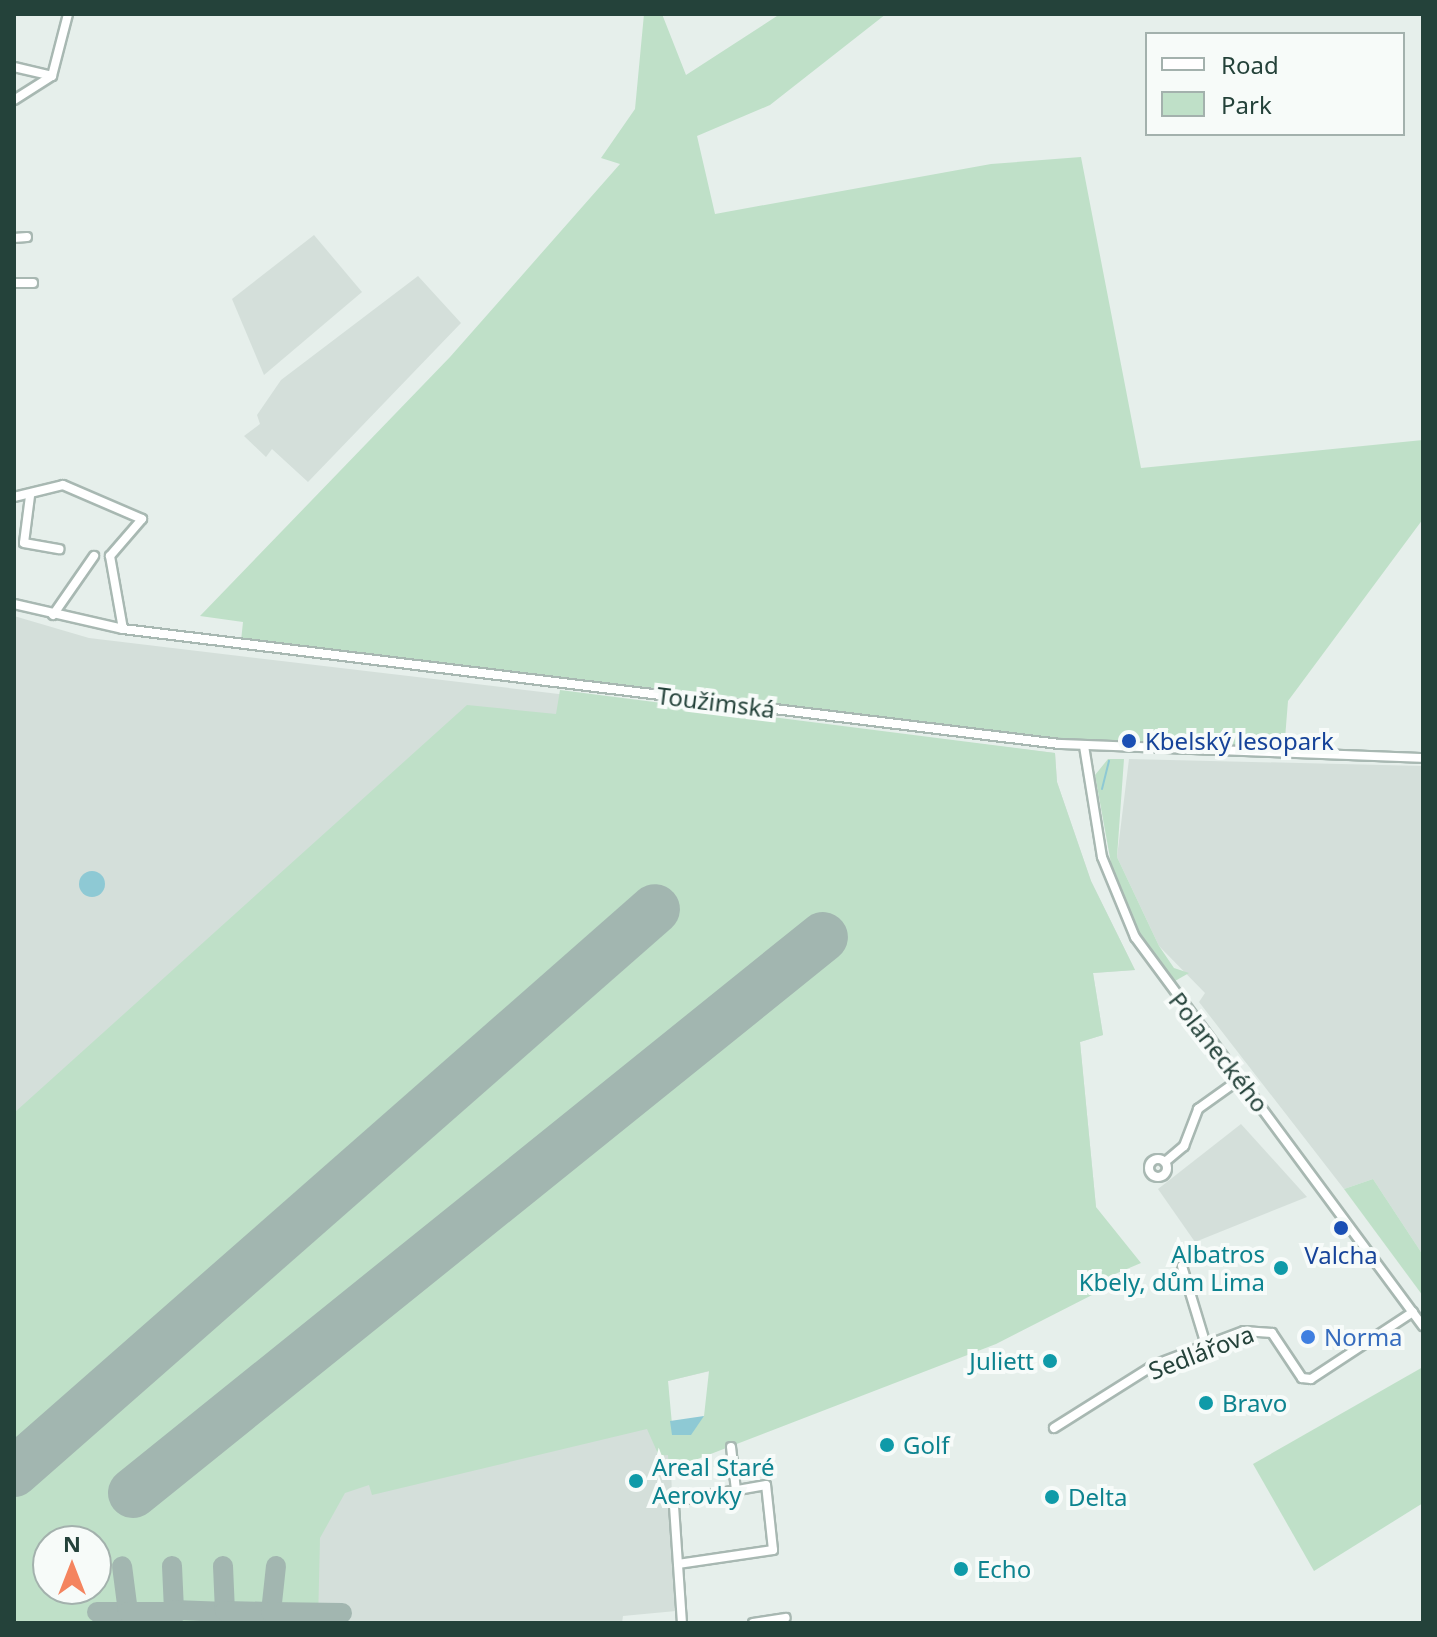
<!DOCTYPE html>
<meta charset="utf-8">
<style>
body{margin:0}
#map{position:relative;width:1437px;height:1637px;overflow:hidden;background:#e6efeb;font-family:"Noto Sans",sans-serif}
div>[style]{position:absolute}
.built>*{inset:0;background:#d4dfda}
.green>*{inset:0;background:#bfe0c8}
.water>*{inset:0;background:#8ec9d4}
.round{border-radius:50%}
.stream>*{height:2px;margin:-1px;padding:0 1px;transform-origin:1px;border-radius:1px;background:#8ec9d4}
.taxiway>*{height:20px;margin:-10px;padding:0 10px;transform-origin:10px;border-radius:10px;background:#a2b6b0}
.runway>*{height:50px;margin:-25px;padding:0 25px;transform-origin:25px;border-radius:25px;background:#a2b6b0}
.roads{filter:drop-shadow(2px 0 #a8b8b2) drop-shadow(-2px 0 #a8b8b2) drop-shadow(0 2px #a8b8b2) drop-shadow(0 -2px #a8b8b2)}
.minor>*{height:8px;margin:-4px;padding:0 4px;transform-origin:4px;border-radius:4px;background:#fff}
.minor>.ring{margin:-4px;padding:0;box-sizing:content-box;background:none;border:8px solid #fff;border-radius:50%}
.dots>*{width:22px;height:22px;translate:-50% -50%;box-sizing:border-box;border:4px solid #f7fbf9;border-radius:50%}
span{translate:-50% -50%;white-space:nowrap;text-align:center;line-height:1.15;-webkit-text-stroke:8px #f7fbf9;paint-order:stroke}
.street-label{font-size:24px;color:#24423a}
.transit-label{font-size:24px;color:#164399}
.left{translate:0 -50%;text-align:left}
.culture-label{font-size:24px;color:#0d838f}
.right{translate:-100% -50%;text-align:right}
.shop-label{font-size:24px;color:#366cbe}
.frame{position:absolute;inset:0;border:16px solid #24423a;pointer-events:none}
.legend{position:absolute;left:1145px;top:32px;width:260px;height:104px;box-sizing:border-box;background:#f7fbf9;border:2px solid #a3b1ad;margin:0;padding:10px 14px;list-style:none;font-size:24px;color:#24423a}
.legend li{display:flex;align-items:center;gap:16px;height:40px}
.legend b{width:40px;border:2px solid #a3b1ad}
.north{position:absolute;left:32px;top:1525px;width:80px;height:80px;box-sizing:border-box;background:#f7fbf9;border:2px solid #a3b1ad;border-radius:50%;rotate:0deg;font-size:22px;font-weight:700;line-height:32px;text-align:center;color:#24423a}
.north::after{content:'';display:block;margin:auto;width:28px;height:36px;background:#f4845f;clip-path:polygon(50% 0,100% 100%,50% 72%,0 100%)}
</style>
<div id="map">
<div class="built">
<i style="clip-path:polygon(314px 235px,362px 292px,264px 375px,232px 299px)"></i>
<i style="clip-path:polygon(418px 276px,461px 323px,308px 482px,272px 449px,266px 457px,244px 436px,260px 424px,257px 415px,281px 380px)"></i>
<i style="clip-path:polygon(evenodd,14px 616px,89px 638px,1055px 753px,1057px 782px,1091px 881px,1135px 970px,1093px 973px,1103px 1035px,1080px 1042px,1096px 1207px,807px 1348px,668px 1381px,676px 1611px,623px 1616px,622px 1623px,14px 1623px,14px 616px,48px 1541px,96px 1541px,96px 1589px,48px 1589px,48px 1541px)"></i>
<i style="clip-path:polygon(1129px 759px,1423px 766px,1423px 1255px,1373px 1179px,1344px 1189px,1199px 1002px,1205px 993px,1159px 946px,1117px 857px)"></i>
<i style="clip-path:polygon(1241px 1124px,1307px 1197px,1195px 1242px,1158px 1189px)"></i>
</div>
<div class="green">
<i style="clip-path:polygon(644px 14px,662px 14px,686px 75px,780px 14px,886px 14px,770px 105px,697px 136px,715px 214px,991px 164px,1081px 157px,1141px 468px,1423px 440px,1423px 519px,1288px 701px,1284px 751px,1062px 739px,241px 641px,243px 622px,200px 616px,450px 357px,620px 164px,601px 158px,635px 109px)"></i>
<i style="clip-path:polygon(evenodd,560px 690px,1055px 753px,1057px 782px,1091px 881px,1135px 970px,1093px 973px,1103px 1035px,1080px 1042px,1096px 1207px,1141px 1263px,1089px 1285px,1094px 1294px,996px 1344px,669px 1470px,668px 1455px,659px 1456px,647px 1429px,372px 1495px,369px 1485px,345px 1493px,320px 1538px,318px 1623px,14px 1623px,14px 1113px,467px 705px,556px 714px,560px 690px,709px 1371px,704px 1416px,673px 1435px,668px 1381px,709px 1371px,560px 690px,48px 1541px,96px 1541px,96px 1589px,48px 1589px,48px 1541px)"></i>
<i style="clip-path:polygon(1108px 759px,1124px 759px,1117px 857px,1159px 946px,1174px 968px,1189px 973px,1175px 981px,1141px 936px,1114px 880px,1095px 775px)"></i>
<i style="clip-path:polygon(1373px 1179px,1423px 1255px,1423px 1296px,1344px 1189px)"></i>
<i style="clip-path:polygon(1423px 1367px,1423px 1503px,1314px 1571px,1253px 1464px)"></i>
</div>
<div class="water">
<i class="round" style="left:79px;top:871px;width:26px;height:26px"></i>
<i style="clip-path:polygon(704px 1416px,691px 1435px,672px 1435px,670px 1421px)"></i>
</div>
<div class="stream">
<i style="left:1102px;top:789px;width:29px;rotate:-76deg"></i>
</div>
<div class="taxiway">
<i style="left:172px;top:1566px;width:44px;rotate:87.4deg"></i>
<i style="left:174px;top:1610px;width:53px;rotate:2.2deg"></i>
<i style="left:223px;top:1566px;width:45px;rotate:87.5deg"></i>
<i style="left:225px;top:1611px;width:46px;rotate:1.2deg"></i>
<i style="left:276px;top:1566px;width:46px;rotate:96.2deg"></i>
<i style="left:271px;top:1612px;width:71px;rotate:0.8deg"></i>
<i style="left:97px;top:1612px;width:31px"></i>
<i style="left:128px;top:1612px;width:46px;rotate:-97.4deg"></i>
<i style="left:128px;top:1612px;width:50px"></i>
</div>
<div class="runway">
<i style="left:14px;top:1472px;width:853px;rotate:-41.29deg"></i>
<i style="left:133px;top:1493px;width:886px;rotate:-38.86deg"></i>
</div>
<div class="roads">
<div class="minor">
<i style="left:14px;top:67px;width:39px;rotate:13deg"></i>
<i style="left:52px;top:76px;width:64px;rotate:-75.5deg"></i>
<i style="left:14px;top:100px;width:45px;rotate:-32.3deg"></i>
<i style="left:14px;top:238px;width:13px;rotate:-4deg"></i>
<i style="left:14px;top:283px;width:19px"></i>
<i style="left:30px;top:496px;width:47px;rotate:97.3deg"></i>
<i style="left:24px;top:543px;width:36px;rotate:10deg"></i>
<i style="left:14px;top:497px;width:50px;rotate:-13.8deg"></i>
<i style="left:63px;top:485px;width:86px;rotate:23.3deg"></i>
<i style="left:142px;top:519px;width:49px;rotate:130.9deg"></i>
<i style="left:110px;top:556px;width:74px;rotate:79.9deg"></i>
<i style="left:14px;top:604px;width:112px;rotate:12.9deg"></i>
<i style="left:123px;top:629px;width:943px;rotate:7deg"></i>
<i style="left:1059px;top:744px;width:364px;rotate:2.2deg"></i>
<i style="left:53px;top:615px;width:72px;rotate:-55.2deg"></i>
<i style="left:1084px;top:746px;width:112px;rotate:80.8deg"></i>
<i style="left:1102px;top:857px;width:87px;rotate:67.6deg"></i>
<i style="left:1135px;top:937px;width:484px;rotate:53.5deg"></i>
<i class="ring" style="left:1149px;top:1159px;width:10px;height:10px"></i>
<i style="left:1165px;top:1162px;width:25px;rotate:-40deg"></i>
<i style="left:1184px;top:1146px;width:40px;rotate:-69deg"></i>
<i style="left:1198px;top:1109px;width:52px;rotate:-35.5deg"></i>
<i style="left:1182px;top:1266px;width:83px;rotate:73.1deg"></i>
<i style="left:1054px;top:1428px;width:118px;rotate:-32.2deg"></i>
<i style="left:1154px;top:1365px;width:96px;rotate:-20.7deg"></i>
<i style="left:1244px;top:1331px;width:28px;rotate:4deg"></i>
<i style="left:1272px;top:1333px;width:54px;rotate:56.3deg"></i>
<i style="left:1302px;top:1378px;width:9px;rotate:6deg"></i>
<i style="left:1311px;top:1379px;width:122px;rotate:-33.3deg"></i>
<i style="left:731px;top:1447px;width:43px;rotate:83.4deg"></i>
<i style="left:678px;top:1564px;width:96px;rotate:-8.4deg"></i>
<i style="left:773px;top:1550px;width:65px;rotate:-96.1deg"></i>
<i style="left:766px;top:1485px;width:92px;rotate:170deg"></i>
<i style="left:675px;top:1501px;width:5px;rotate:101deg"></i>
<i style="left:674px;top:1506px;width:117px;rotate:86.1deg"></i>
<i style="left:753px;top:1623px;width:33px;rotate:-9deg"></i>
</div>
</div>
<div class="dots">
<i style="left:1129px;top:741px;background:#1a4fb4"></i>
<i style="left:1341px;top:1228px;background:#1a4fb4"></i>
<i style="left:1281px;top:1268px;background:#0f9aa8"></i>
<i style="left:1308px;top:1337px;background:#3f7fe0"></i>
<i style="left:1050px;top:1361px;background:#0f9aa8"></i>
<i style="left:1206px;top:1403px;background:#0f9aa8"></i>
<i style="left:887px;top:1445px;background:#0f9aa8"></i>
<i style="left:636px;top:1481px;background:#0f9aa8"></i>
<i style="left:1052px;top:1497px;background:#0f9aa8"></i>
<i style="left:961px;top:1569px;background:#0f9aa8"></i>
</div>
<div class="street-label">
<span style="left:716px;top:702px;rotate:7deg">Toužimská</span>
<span style="left:1219px;top:1052px;rotate:52deg">Polaneckého</span>
<span style="left:1201px;top:1352px;rotate:-21deg">Sedlářova</span>
</div>
<div class="transit-label">
<span class="left" style="left:1145px;top:741px">Kbelský lesopark</span>
<span style="left:1341px;top:1255px">Valcha</span>
</div>
<div class="culture-label">
<span class="right" style="left:1265px;top:1268px">Albatros<br>Kbely, dům Lima</span>
<span class="right" style="left:1034px;top:1361px">Juliett</span>
<span class="left" style="left:1222px;top:1403px">Bravo</span>
<span class="left" style="left:903px;top:1445px">Golf</span>
<span class="left" style="left:652px;top:1481px">Areal Staré<br>Aerovky</span>
<span class="left" style="left:1068px;top:1497px">Delta</span>
<span class="left" style="left:977px;top:1569px">Echo</span>
</div>
<div class="shop-label">
<span class="left" style="left:1324px;top:1337px">Norma</span>
</div>
<div class="frame"></div>
<ul class="legend">
<li><b style="height:10px;background:#fff"></b>Road</li>
<li><b style="height:22px;background:#bfe0c8"></b>Park</li>
</ul>
<div class="north">N</div>
</div>
